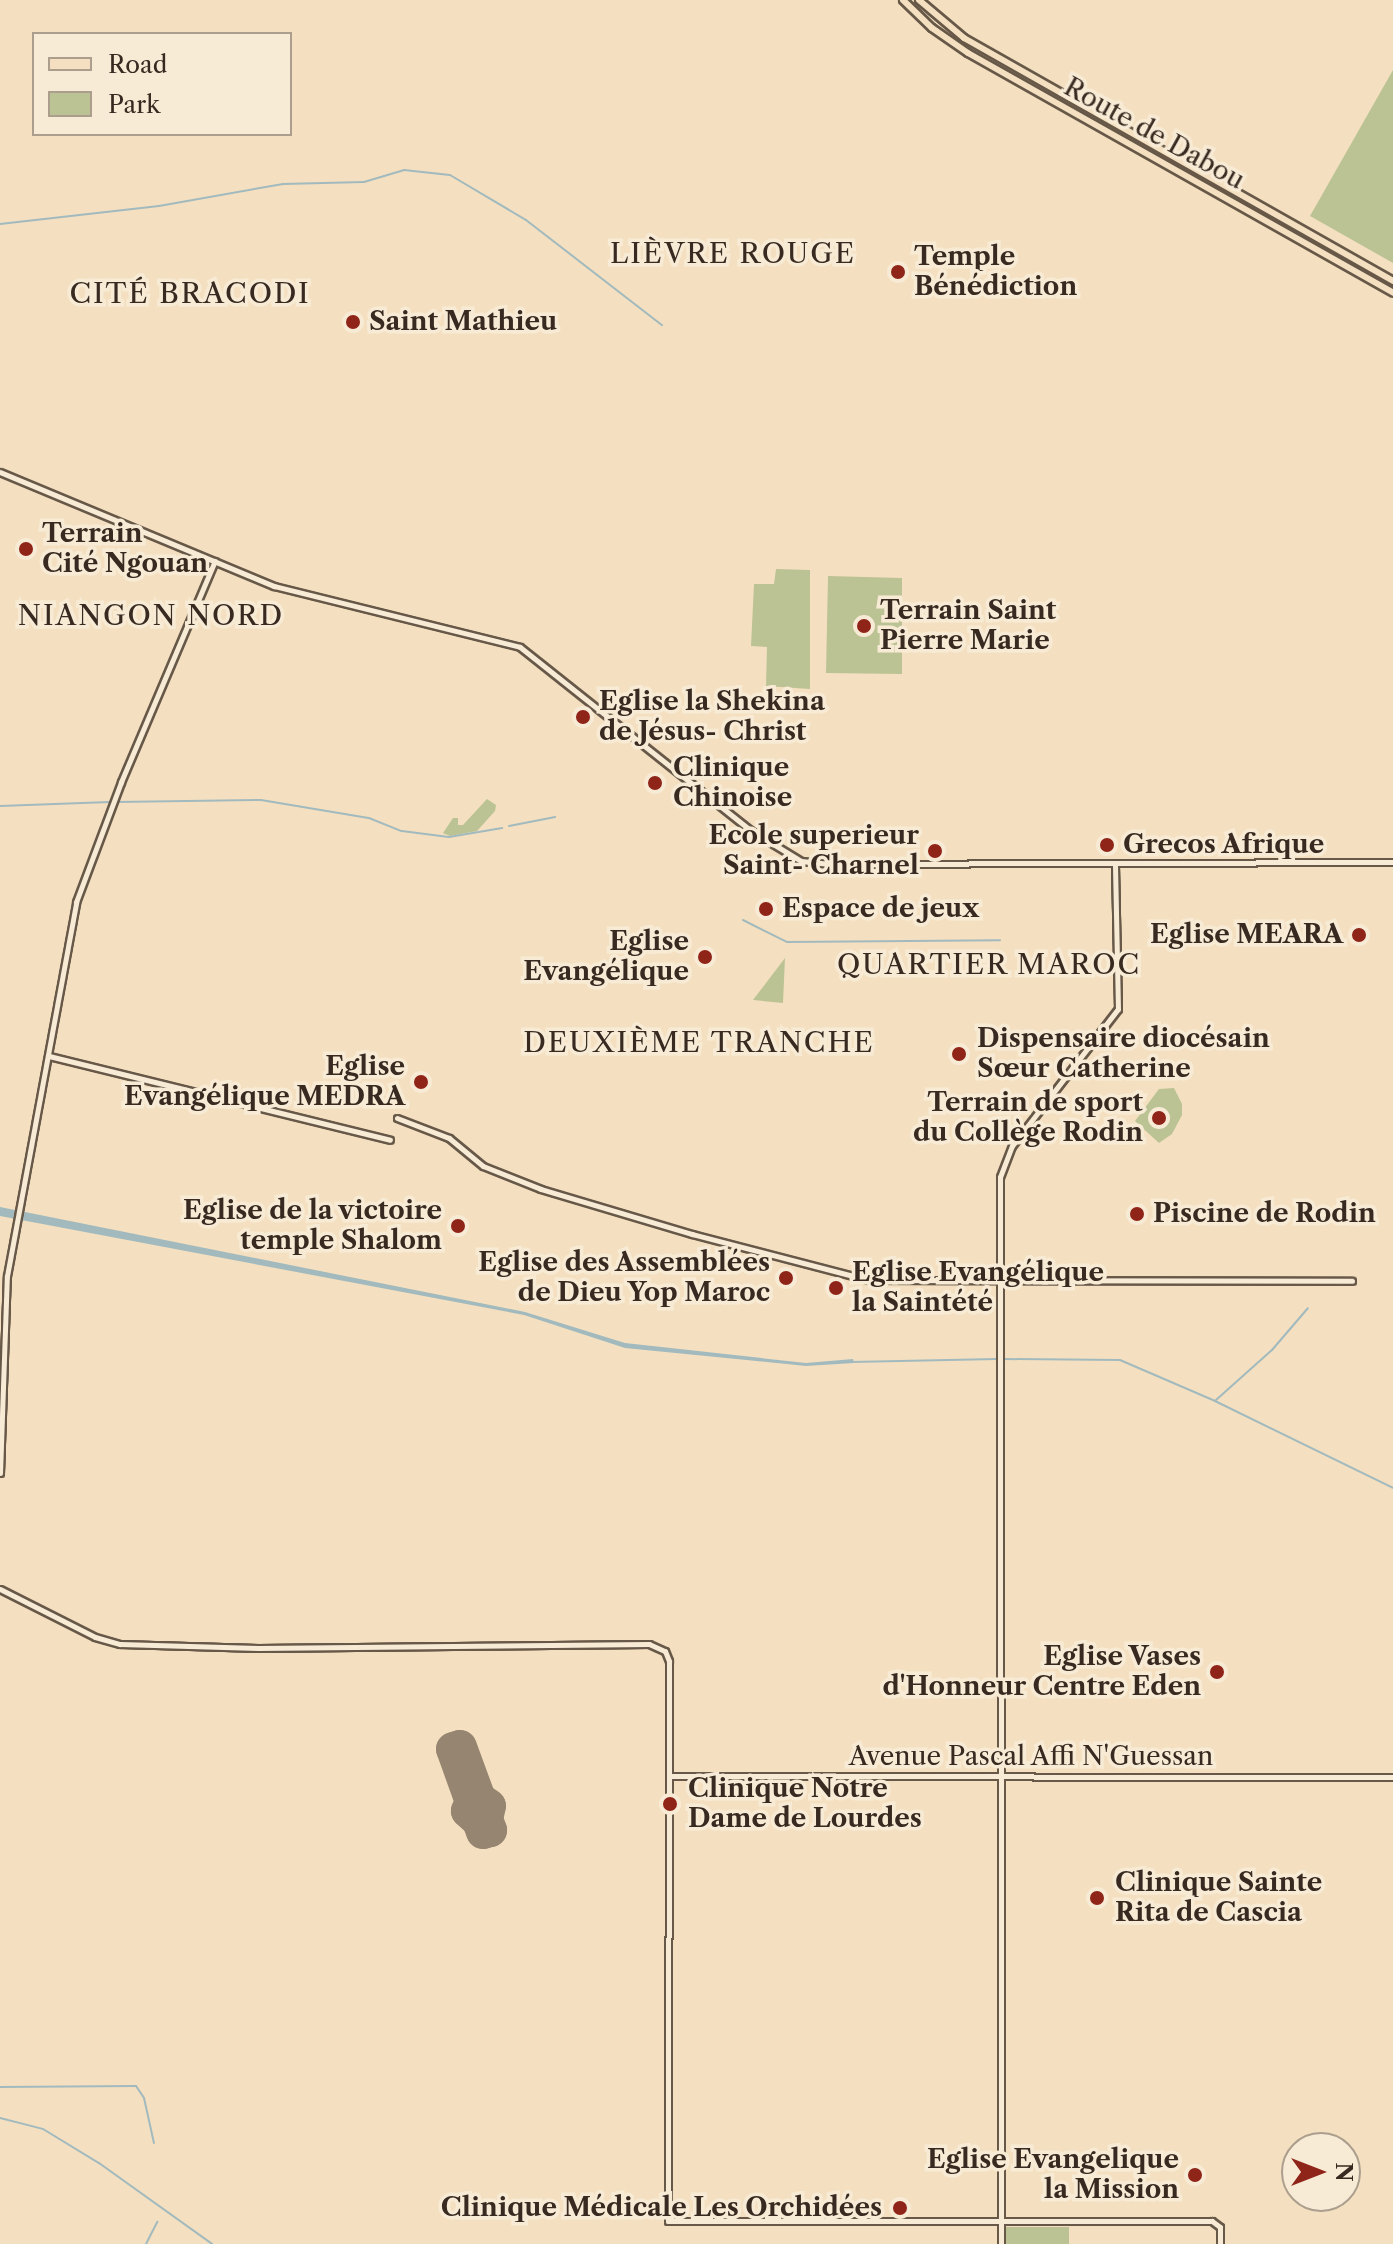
<!DOCTYPE html>
<meta charset="utf-8">
<style>
body{margin:0}
#map{position:relative;width:1393px;height:2244px;overflow:hidden;background:#f4e0c0;font-family:"Libre Caslon Text",serif}
div>[style]{position:absolute}
.green>*{inset:0;background:#bbc293}
.water>*{inset:0;background:#a2babe}
.stream>*{height:2px;margin:-1px;padding:0 1px;transform-origin:1px;border-radius:1px;background:#a2babe}
.runway>*{height:34px;margin:-17px;padding:0 17px;transform-origin:17px;border-radius:17px;background:#968570}
.roads{filter:drop-shadow(2px 0 #675848) drop-shadow(-2px 0 #675848) drop-shadow(0 2px #675848) drop-shadow(0 -2px #675848)}
.minor>*{height:5px;margin:-2.5px;padding:0 2.5px;transform-origin:2.5px;border-radius:2.5px;background:#f8ebd6}
.major>*{height:6px;margin:-3px;padding:0 3px;transform-origin:3px;border-radius:3px;background:#f4e0c0}
.dots>*{width:22px;height:22px;translate:-50% -50%;box-sizing:border-box;border:4px solid #f8ebd6;border-radius:50%}
span{translate:-50% -50%;white-space:nowrap;text-align:center;line-height:1.15;-webkit-text-stroke:7px #f8ebd6;paint-order:stroke}
.street-label{font-size:26px;color:#382a20}
.poi-label{font-size:26px;color:#382a20;font-weight:700}
.left{translate:0 -50%;text-align:left}
.right{translate:-100% -50%;text-align:right}
.neighbourhood-label{font-size:28px;color:#382a20;letter-spacing:2px}
.legend{position:absolute;left:32px;top:32px;width:260px;height:104px;box-sizing:border-box;background:#f8ebd6;border:2px solid #ab9e8d;margin:0;padding:10px 14px;list-style:none;font-size:24px;color:#382a20}
.legend li{display:flex;align-items:center;gap:16px;height:40px}
.legend b{width:40px;border:2px solid #ab9e8d}
.north{position:absolute;left:1281px;top:2132px;width:80px;height:80px;box-sizing:border-box;background:#f8ebd6;border:2px solid #ab9e8d;border-radius:50%;rotate:90deg;font-size:22px;font-weight:700;line-height:32px;text-align:center;color:#382a20}
.north::after{content:'';display:block;margin:auto;width:28px;height:36px;background:#8f2418;clip-path:polygon(50% 0,100% 100%,50% 72%,0 100%)}
</style>
<div id="map">
<div class="green">
<i style="clip-path:polygon(1393px 70px,1393px 263px,1310px 216px)"></i>
<i style="clip-path:polygon(776px 569px,810px 570px,810px 689px,766px 686px,767px 647px,751px 646px,754px 584px,774px 584px)"></i>
<i style="clip-path:polygon(828px 576px,902px 578px,902px 674px,826px 673px)"></i>
<i style="clip-path:polygon(487px 799px,496px 805px,495px 811px,477px 831px,450px 836px,443px 833px,453px 818px,458px 818px,458px 825px,463px 825px)"></i>
<i style="clip-path:polygon(785px 958px,783px 1003px,753px 1000px)"></i>
<i style="clip-path:polygon(1174px 1088px,1182px 1104px,1182px 1115px,1172px 1134px,1159px 1143px,1135px 1121px,1159px 1089px)"></i>
<i style="clip-path:polygon(1006px 2227px,1069px 2227px,1069px 2244px,1006px 2244px)"></i>
</div>
<div class="water">
<i style="clip-path:polygon(0 1207px,525px 1312px,625px 1343px,806px 1363px,853px 1359px,854px 1363px,806px 1366px,625px 1348px,524px 1315px,0 1216px)"></i>
</div>
<div class="stream">
<i style="left:0;top:224px;width:160px;rotate:-6.5deg"></i>
<i style="left:159px;top:206px;width:126px;rotate:-10.1deg"></i>
<i style="left:283px;top:184px;width:81px;rotate:-1.4deg"></i>
<i style="left:364px;top:182px;width:42px;rotate:-16.7deg"></i>
<i style="left:404px;top:170px;width:46px;rotate:6.2deg"></i>
<i style="left:450px;top:175px;width:88px;rotate:30.6deg"></i>
<i style="left:526px;top:220px;width:172px;rotate:37.7deg"></i>
<i style="left:116px;top:802px;width:145px;rotate:-0.8deg"></i>
<i style="left:261px;top:800px;width:109px;rotate:9.5deg"></i>
<i style="left:369px;top:818px;width:35px;rotate:22deg"></i>
<i style="left:402px;top:831px;width:47px;rotate:7.3deg"></i>
<i style="left:449px;top:837px;width:54px;rotate:-9.6deg"></i>
<i style="left:0;top:806px;width:110px;rotate:-2.1deg"></i>
<i style="left:509px;top:826px;width:47px;rotate:-11.1deg"></i>
<i style="left:743px;top:920px;width:49px;rotate:26.6deg"></i>
<i style="left:787px;top:942px;width:213px;rotate:-0.5deg"></i>
<i style="left:1003px;top:1359px;width:117px;rotate:0.5deg"></i>
<i style="left:1120px;top:1360px;width:103px;rotate:23.3deg"></i>
<i style="left:1215px;top:1401px;width:198px;rotate:26deg"></i>
<i style="left:851px;top:1362px;width:146px;rotate:-1.2deg"></i>
<i style="left:1216px;top:1400px;width:75px;rotate:-41.8deg"></i>
<i style="left:1272px;top:1350px;width:55px;rotate:-49.4deg"></i>
<i style="left:0;top:2087px;width:136px;rotate:-0.4deg"></i>
<i style="left:136px;top:2086px;width:14px;rotate:56deg"></i>
<i style="left:144px;top:2098px;width:46px;rotate:77.5deg"></i>
<i style="left:0;top:2118px;width:44px;rotate:14.3deg"></i>
<i style="left:43px;top:2129px;width:66px;rotate:31.3deg"></i>
<i style="left:99px;top:2163px;width:139px;rotate:35.6deg"></i>
<i style="left:146px;top:2244px;width:25px;rotate:-63deg"></i>
</div>
<div class="runway">
<i style="left:460px;top:1747px;width:55px;rotate:69.9deg"></i>
<i style="left:479px;top:1799px;width:12px;rotate:35deg"></i>
<i style="left:489px;top:1806px;width:13px;rotate:103deg"></i>
<i style="left:486px;top:1819px;width:12px;rotate:70deg"></i>
<i style="left:490px;top:1830px;width:7px;rotate:164deg"></i>
<i style="left:483px;top:1832px;width:12px;rotate:-110deg"></i>
<i style="left:479px;top:1821px;width:15px;rotate:-138deg"></i>
<i style="left:468px;top:1811px;width:10px;rotate:-66deg"></i>
<i style="left:472px;top:1802px;width:56px;rotate:-109.7deg"></i>
<i style="left:453px;top:1749px;width:7px;rotate:-16deg"></i>
</div>
<div class="roads">
<div class="minor">
<i style="left:0;top:472px;width:297px;rotate:22.6deg"></i>
<i style="left:274px;top:586px;width:253px;rotate:13.9deg"></i>
<i style="left:520px;top:647px;width:294px;rotate:38.5deg"></i>
<i style="left:750px;top:830px;width:60px;rotate:31.3deg"></i>
<i style="left:801px;top:861px;width:27px;rotate:6deg"></i>
<i style="left:828px;top:864px;width:565px;rotate:-0.2deg"></i>
<i style="left:49px;top:1056px;width:351px;rotate:13.8deg"></i>
<i style="left:397px;top:1118px;width:56px;rotate:21deg"></i>
<i style="left:449px;top:1138px;width:44px;rotate:39.5deg"></i>
<i style="left:483px;top:1166px;width:62px;rotate:21.6deg"></i>
<i style="left:541px;top:1189px;width:158px;rotate:16.6deg"></i>
<i style="left:692px;top:1234px;width:183px;rotate:14.6deg"></i>
<i style="left:869px;top:1280px;width:483px;rotate:0.1deg"></i>
<i style="left:0;top:1473px;width:197px;rotate:-88deg"></i>
<i style="left:7px;top:1276px;width:380px;rotate:-79.5deg"></i>
<i style="left:76px;top:902px;width:128px;rotate:-69.4deg"></i>
<i style="left:121px;top:782px;width:240px;rotate:-67deg"></i>
<i style="left:0;top:1589px;width:106px;rotate:26.8deg"></i>
<i style="left:95px;top:1637px;width:26px;rotate:16deg"></i>
<i style="left:120px;top:1644px;width:138px;rotate:1.7deg"></i>
<i style="left:258px;top:1648px;width:391px;rotate:-0.6deg"></i>
<i style="left:649px;top:1644px;width:17px;rotate:24deg"></i>
<i style="left:665px;top:1651px;width:11px;rotate:68deg"></i>
<i style="left:669px;top:1661px;width:560px;rotate:90.1deg"></i>
<i style="left:668px;top:2221px;width:544px"></i>
<i style="left:1212px;top:2221px;width:10px;rotate:37deg"></i>
<i style="left:1220px;top:2227px;width:17px;rotate:90deg"></i>
<i style="left:669px;top:1776px;width:724px;rotate:0.08deg"></i>
<i style="left:1001px;top:2244px;width:1067px;rotate:-90.05deg"></i>
<i style="left:1000px;top:1177px;width:33px;rotate:-69deg"></i>
<i style="left:1012px;top:1146px;width:173px;rotate:-52.3deg"></i>
<i style="left:1118px;top:1009px;width:145px;rotate:-91.2deg"></i>
</div>
<div class="major">
<i style="left:903px;top:0;width:40px;rotate:44deg"></i>
<i style="left:932px;top:28px;width:44px;rotate:34.8deg"></i>
<i style="left:968px;top:53px;width:488px;rotate:29.4deg"></i>
<i style="left:919px;top:0;width:59px;rotate:40.2deg"></i>
<i style="left:964px;top:38px;width:493px;rotate:29.5deg"></i>
</div>
</div>
<div class="dots">
<i style="left:898px;top:272px;background:#8f2418"></i>
<i style="left:353px;top:322px;background:#8f2418"></i>
<i style="left:26px;top:549px;background:#8f2418"></i>
<i style="left:864px;top:626px;background:#8f2418"></i>
<i style="left:583px;top:717px;background:#8f2418"></i>
<i style="left:655px;top:783px;background:#8f2418"></i>
<i style="left:1107px;top:845px;background:#8f2418"></i>
<i style="left:935px;top:851px;background:#8f2418"></i>
<i style="left:766px;top:909px;background:#8f2418"></i>
<i style="left:1359px;top:935px;background:#8f2418"></i>
<i style="left:705px;top:957px;background:#8f2418"></i>
<i style="left:959px;top:1054px;background:#8f2418"></i>
<i style="left:421px;top:1082px;background:#8f2418"></i>
<i style="left:1159px;top:1118px;background:#8f2418"></i>
<i style="left:1137px;top:1214px;background:#8f2418"></i>
<i style="left:458px;top:1226px;background:#8f2418"></i>
<i style="left:786px;top:1278px;background:#8f2418"></i>
<i style="left:836px;top:1288px;background:#8f2418"></i>
<i style="left:1217px;top:1672px;background:#8f2418"></i>
<i style="left:670px;top:1804px;background:#8f2418"></i>
<i style="left:1097px;top:1898px;background:#8f2418"></i>
<i style="left:1195px;top:2175px;background:#8f2418"></i>
<i style="left:900px;top:2208px;background:#8f2418"></i>
</div>
<div class="street-label">
<span style="left:1154px;top:134px;rotate:29deg">Route de Dabou</span>
<span style="left:1031px;top:1757px">Avenue Pascal Affi N'Guessan</span>
</div>
<div class="poi-label">
<span class="left" style="left:914px;top:272px">Temple<br>Bénédiction</span>
<span class="left" style="left:369px;top:322px">Saint Mathieu</span>
<span class="left" style="left:42px;top:549px">Terrain<br>Cité Ngouan</span>
<span class="left" style="left:880px;top:626px">Terrain Saint<br>Pierre Marie</span>
<span class="left" style="left:599px;top:717px">Eglise la Shekina<br>de Jésus- Christ</span>
<span class="left" style="left:673px;top:783px">Clinique<br>Chinoise</span>
<span class="right" style="left:919px;top:851px">Ecole superieur<br>Saint- Charnel</span>
<span class="left" style="left:1123px;top:845px">Grecos Afrique</span>
<span class="left" style="left:782px;top:909px">Espace de jeux</span>
<span class="right" style="left:1343px;top:935px">Eglise MEARA</span>
<span class="right" style="left:689px;top:957px">Eglise<br>Evangélique</span>
<span class="left" style="left:977px;top:1054px">Dispensaire diocésain<br>Sœur Catherine</span>
<span class="right" style="left:405px;top:1082px">Eglise<br>Evangélique MEDRA</span>
<span class="right" style="left:1143px;top:1118px">Terrain de sport<br>du Collège Rodin</span>
<span class="right" style="left:442px;top:1226px">Eglise de la victoire<br>temple Shalom</span>
<span class="left" style="left:1153px;top:1214px">Piscine de Rodin</span>
<span class="right" style="left:770px;top:1278px">Eglise des Assemblées<br>de Dieu Yop Maroc</span>
<span class="left" style="left:852px;top:1288px">Eglise Evangélique<br>la Saintété</span>
<span class="right" style="left:1201px;top:1672px">Eglise Vases<br>d'Honneur Centre Eden</span>
<span class="left" style="left:688px;top:1804px">Clinique Notre<br>Dame de Lourdes</span>
<span class="left" style="left:1115px;top:1898px">Clinique Sainte<br>Rita de Cascia</span>
<span class="right" style="left:1179px;top:2175px">Eglise Evangelique<br>la Mission</span>
<span class="right" style="left:882px;top:2208px">Clinique Médicale Les Orchidées</span>
</div>
<div class="neighbourhood-label">
<span style="left:733px;top:253px">LIÈVRE ROUGE</span>
<span style="left:190px;top:293px">CITÉ BRACODI</span>
<span style="left:151px;top:615px">NIANGON NORD</span>
<span style="left:989px;top:964px">QUARTIER MAROC</span>
<span style="left:699px;top:1042px">DEUXIÈME TRANCHE</span>
</div>
<ul class="legend">
<li><b style="height:10px;background:#f4e0c0"></b>Road</li>
<li><b style="height:22px;background:#bbc293"></b>Park</li>
</ul>
<div class="north">N</div>
</div>
